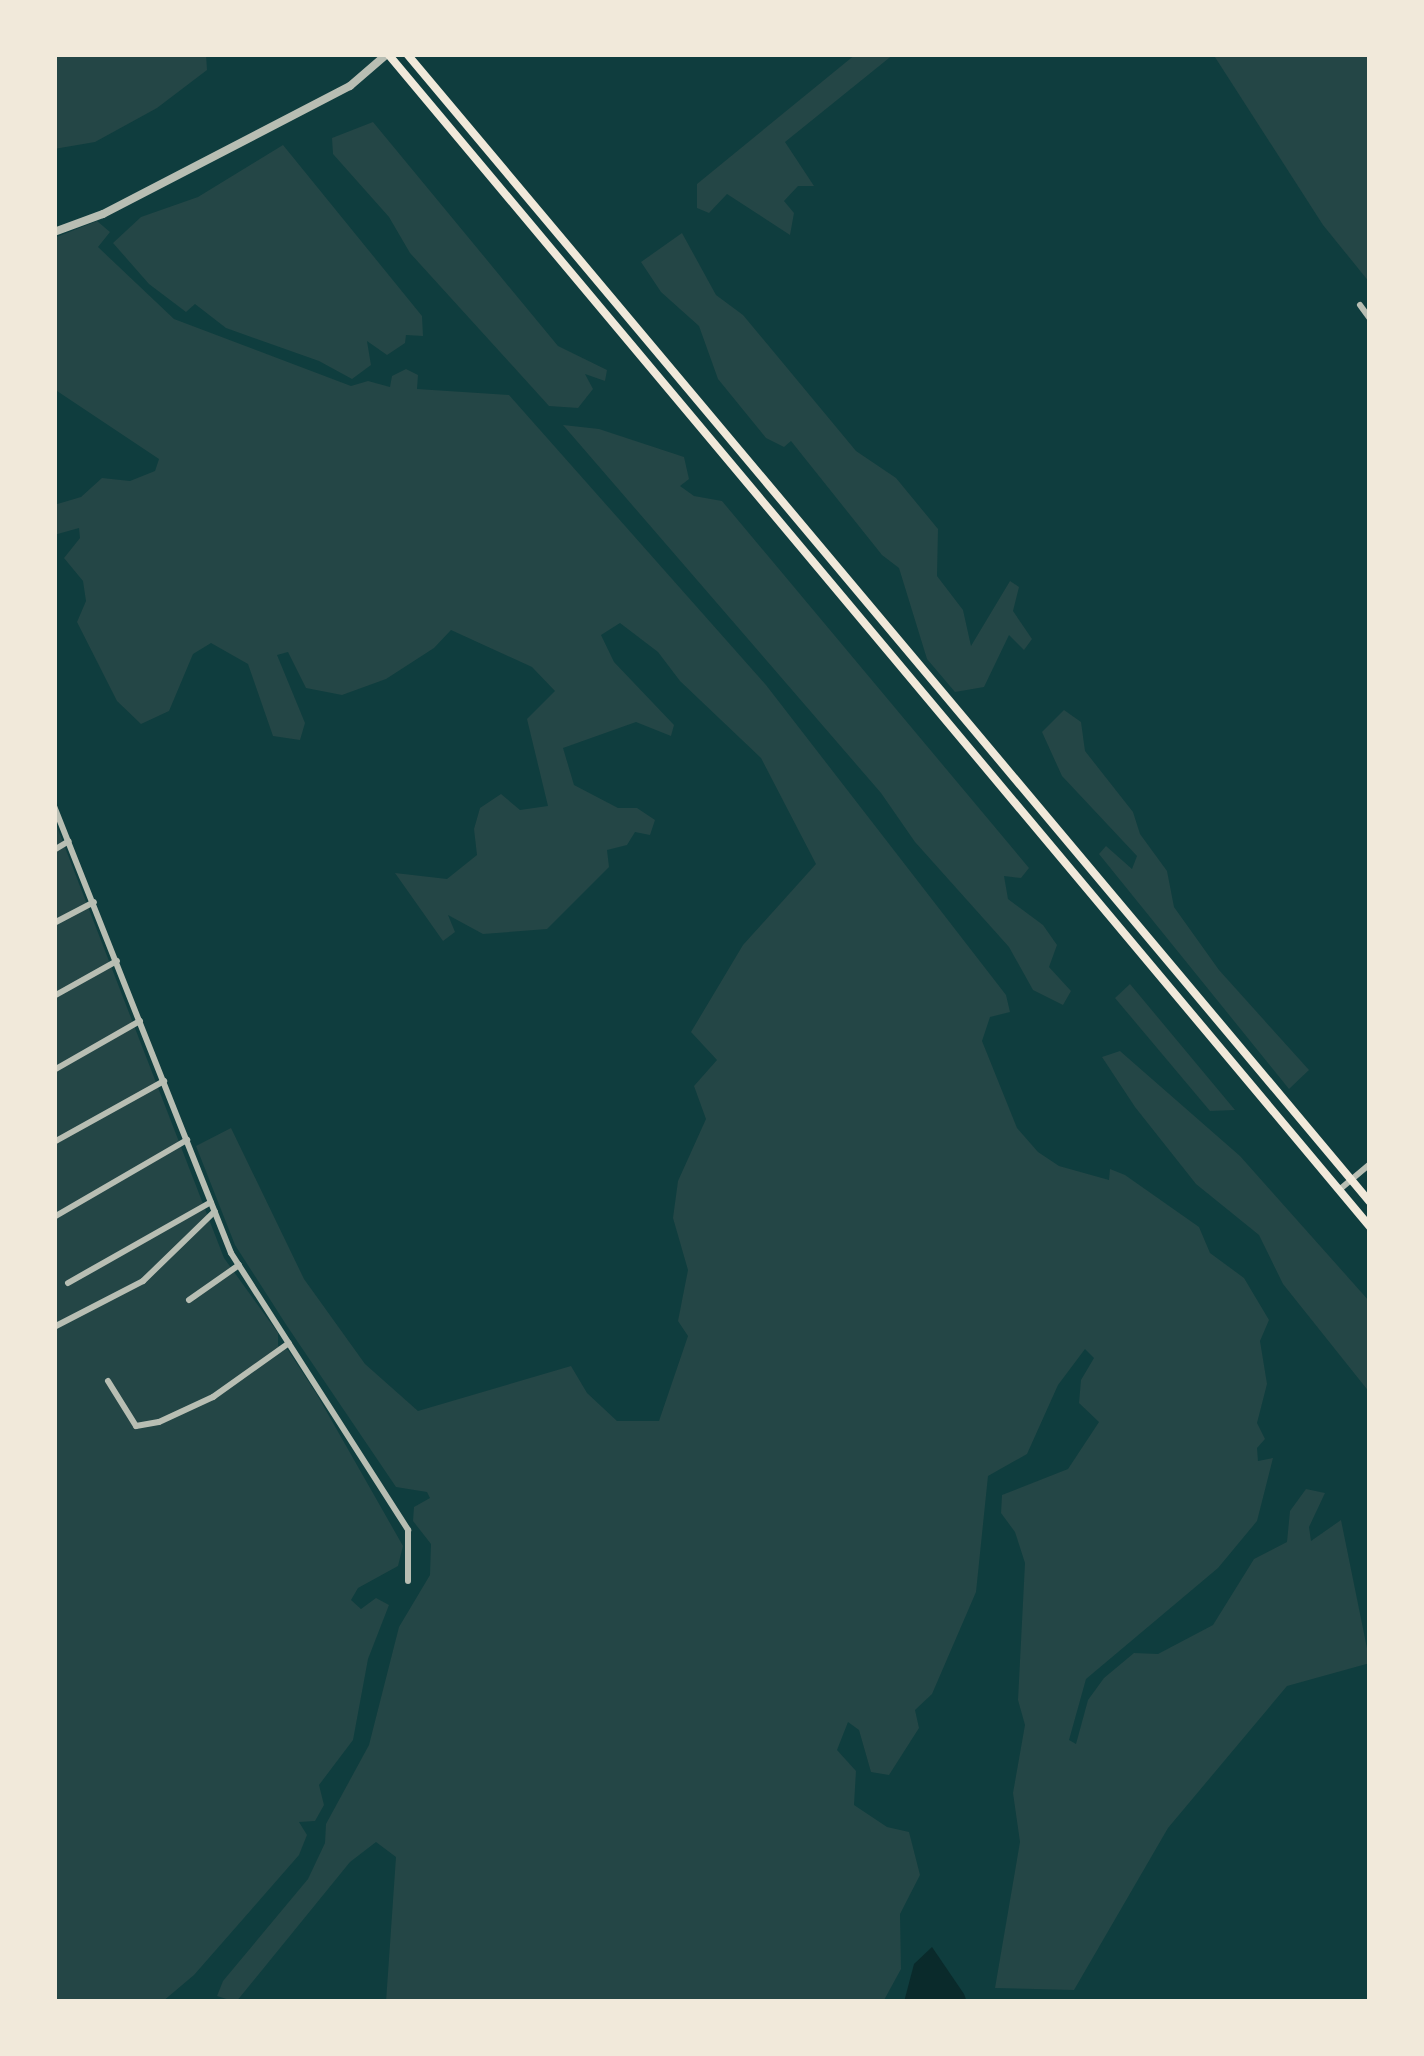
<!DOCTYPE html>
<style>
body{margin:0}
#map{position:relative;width:1424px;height:2056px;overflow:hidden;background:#0f3d3e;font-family:"Fira Sans",sans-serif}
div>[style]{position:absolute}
.green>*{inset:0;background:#244646}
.water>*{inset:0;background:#0a2a2b}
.minor>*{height:6px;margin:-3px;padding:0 3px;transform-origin:3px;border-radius:3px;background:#b8beb3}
.tertiary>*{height:8px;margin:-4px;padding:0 4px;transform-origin:4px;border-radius:4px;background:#b8beb3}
.secondary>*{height:8px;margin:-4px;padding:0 4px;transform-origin:4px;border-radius:4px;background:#f1e9da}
span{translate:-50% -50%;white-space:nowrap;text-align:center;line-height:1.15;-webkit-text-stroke:9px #f1e9da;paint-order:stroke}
.frame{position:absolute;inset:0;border:57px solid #f1e9da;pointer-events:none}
</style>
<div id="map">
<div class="green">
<i style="clip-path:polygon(54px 54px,206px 54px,207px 70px,157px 108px,95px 142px,54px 149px)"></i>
<i style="clip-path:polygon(856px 54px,894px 54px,785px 142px,814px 186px,798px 186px,784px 201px,794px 213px,790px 235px,727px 194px,709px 213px,697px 208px,697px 184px)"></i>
<i style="clip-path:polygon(1213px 54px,1370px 54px,1370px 283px,1323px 225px)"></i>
<i style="clip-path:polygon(373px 122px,558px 346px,607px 370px,605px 381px,585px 374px,593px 389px,578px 408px,549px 406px,410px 253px,389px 217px,333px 154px,332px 138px)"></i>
<i style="clip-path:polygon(283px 145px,422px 316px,423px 336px,406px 335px,405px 343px,387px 355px,367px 341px,371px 365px,352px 379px,319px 361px,226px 328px,195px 304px,186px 312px,149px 284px,113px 243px,141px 217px,198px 197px)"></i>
<i style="clip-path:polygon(97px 221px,110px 232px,98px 247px,174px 319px,351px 386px,368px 381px,390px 387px,392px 376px,406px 369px,418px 375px,417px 389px,509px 395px,766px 685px,1006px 995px,1010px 1012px,990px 1017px,982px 1041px,1017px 1128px,1038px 1152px,1059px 1166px,1109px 1180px,1110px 1169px,1125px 1175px,1199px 1227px,1210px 1253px,1244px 1278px,1269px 1320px,1260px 1341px,1267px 1384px,1257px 1423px,1265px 1439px,1257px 1448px,1258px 1461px,1273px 1458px,1257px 1521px,1218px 1568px,1086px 1679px,1069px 1740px,1076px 1744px,1088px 1700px,1104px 1678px,1134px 1653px,1158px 1654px,1213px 1625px,1254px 1559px,1287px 1542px,1290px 1511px,1306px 1489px,1325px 1493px,1309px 1527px,1311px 1541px,1341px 1520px,1370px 1663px,1287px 1686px,1168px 1828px,1074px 1990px,995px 1988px,1020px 1842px,1013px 1793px,1025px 1725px,1018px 1700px,1025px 1563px,1015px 1532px,1001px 1513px,1002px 1495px,1068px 1469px,1099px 1422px,1079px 1403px,1081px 1380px,1094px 1358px,1085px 1349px,1058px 1385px,1027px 1454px,988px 1476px,976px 1592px,932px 1694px,915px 1710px,919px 1728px,889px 1775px,871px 1772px,859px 1730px,848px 1722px,837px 1750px,856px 1771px,854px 1805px,887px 1827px,909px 1832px,920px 1875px,900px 1914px,901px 1969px,883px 2002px,386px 2002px,396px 1857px,376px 1842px,350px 1862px,236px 2002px,217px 1996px,223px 1981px,308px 1879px,325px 1843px,326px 1824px,369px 1745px,399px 1627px,430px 1575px,431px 1544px,413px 1521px,414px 1507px,430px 1498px,427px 1492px,396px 1487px,287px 1326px,235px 1245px,196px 1146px,231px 1128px,304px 1279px,365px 1364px,418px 1411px,571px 1366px,587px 1393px,617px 1421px,659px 1421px,688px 1336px,678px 1321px,688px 1270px,673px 1218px,678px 1181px,706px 1119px,694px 1086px,717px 1060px,691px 1032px,743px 945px,816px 864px,761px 758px,680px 681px,658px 652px,620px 623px,601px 635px,614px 662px,674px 725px,671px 736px,636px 722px,563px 748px,574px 785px,618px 808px,637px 808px,655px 820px,650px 835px,635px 832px,627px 845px,607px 850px,609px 867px,547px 929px,483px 934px,448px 915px,455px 932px,443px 941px,395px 873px,447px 879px,477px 855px,474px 829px,480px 808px,501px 794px,520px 810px,548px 806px,527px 719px,555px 691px,532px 667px,451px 630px,434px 648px,386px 679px,342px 695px,306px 688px,288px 652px,277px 655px,305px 723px,300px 740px,273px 736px,248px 664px,211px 643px,193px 654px,169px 711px,141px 724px,117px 701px,77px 622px,86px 601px,83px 581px,64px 558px,80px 538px,79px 528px,54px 535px,54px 505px,81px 497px,102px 478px,130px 481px,155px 471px,159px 459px,54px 389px,54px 238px)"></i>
<i style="clip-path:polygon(682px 233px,716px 295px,743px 315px,856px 451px,896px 478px,938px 529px,937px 576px,963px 610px,971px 646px,1010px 581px,1019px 587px,1013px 611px,1032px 639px,1024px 650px,1009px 635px,984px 687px,955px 692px,927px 659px,899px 568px,882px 555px,791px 441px,784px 447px,766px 438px,718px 379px,699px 326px,661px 292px,641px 262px)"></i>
<i style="clip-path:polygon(563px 425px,599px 429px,684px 457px,689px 479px,680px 486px,694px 496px,722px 501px,1029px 868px,1021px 878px,1004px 876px,1008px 899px,1043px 925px,1057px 945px,1049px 967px,1071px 991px,1063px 1005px,1033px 990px,1009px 947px,915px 842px,881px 793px)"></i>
<i style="clip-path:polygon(1064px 710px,1081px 722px,1085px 751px,1133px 812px,1140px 834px,1167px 871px,1174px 907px,1219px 970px,1309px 1070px,1289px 1089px,1099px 854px,1106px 846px,1132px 869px,1137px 856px,1062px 776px,1042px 732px)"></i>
<i style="clip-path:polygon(54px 819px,224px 1258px,278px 1333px,278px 1346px,288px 1350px,316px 1393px,403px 1546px,398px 1566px,358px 1588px,351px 1600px,361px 1609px,376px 1598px,389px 1605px,368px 1659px,353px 1740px,319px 1785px,324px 1805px,315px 1821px,299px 1822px,307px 1835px,299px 1855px,194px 1975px,162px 2002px,54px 2002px)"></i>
<i style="clip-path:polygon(1130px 984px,1235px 1110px,1210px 1111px,1115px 998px)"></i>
<i style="clip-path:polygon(1120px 1051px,1240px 1156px,1370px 1302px,1370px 1393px,1283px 1284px,1259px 1235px,1196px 1184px,1135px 1107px,1102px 1057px)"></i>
</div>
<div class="water">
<i style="clip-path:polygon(932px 1947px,964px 1994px,967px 2002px,904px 2002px,914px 1964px)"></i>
</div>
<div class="minor">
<i style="left:1360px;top:305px;width:17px;rotate:54deg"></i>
<i style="left:54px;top:806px;width:481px;rotate:68.4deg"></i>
<i style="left:231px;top:1253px;width:329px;rotate:57.4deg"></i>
<i style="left:408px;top:1530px;width:51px;rotate:90deg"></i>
<i style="left:54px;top:850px;width:17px;rotate:-31deg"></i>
<i style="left:54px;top:923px;width:45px;rotate:-27.7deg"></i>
<i style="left:54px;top:996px;width:72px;rotate:-29.1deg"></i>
<i style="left:54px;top:1070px;width:99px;rotate:-29.7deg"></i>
<i style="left:54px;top:1142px;width:126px;rotate:-29deg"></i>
<i style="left:1339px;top:1190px;width:40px;rotate:-40deg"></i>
<i style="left:54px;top:1217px;width:154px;rotate:-30.1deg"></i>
<i style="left:68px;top:1283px;width:164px;rotate:-29.5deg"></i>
<i style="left:189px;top:1300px;width:61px;rotate:-35deg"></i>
<i style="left:54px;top:1327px;width:100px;rotate:-27.3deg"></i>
<i style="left:143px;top:1281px;width:100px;rotate:-44.2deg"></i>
<i style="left:108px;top:1381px;width:53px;rotate:58.1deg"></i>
<i style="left:136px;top:1426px;width:23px;rotate:-10deg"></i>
<i style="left:159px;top:1422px;width:60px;rotate:-24.8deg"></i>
<i style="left:213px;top:1397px;width:93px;rotate:-35.4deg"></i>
</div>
<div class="tertiary">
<i style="left:54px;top:232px;width:52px;rotate:-20.2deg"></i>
<i style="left:103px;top:214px;width:278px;rotate:-27.4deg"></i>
<i style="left:350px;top:86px;width:49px;rotate:-40.9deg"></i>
</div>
<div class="secondary">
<i style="left:388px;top:54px;width:1530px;rotate:50.06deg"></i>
<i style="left:407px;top:54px;width:1498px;rotate:50.01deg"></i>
</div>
<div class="frame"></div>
</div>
